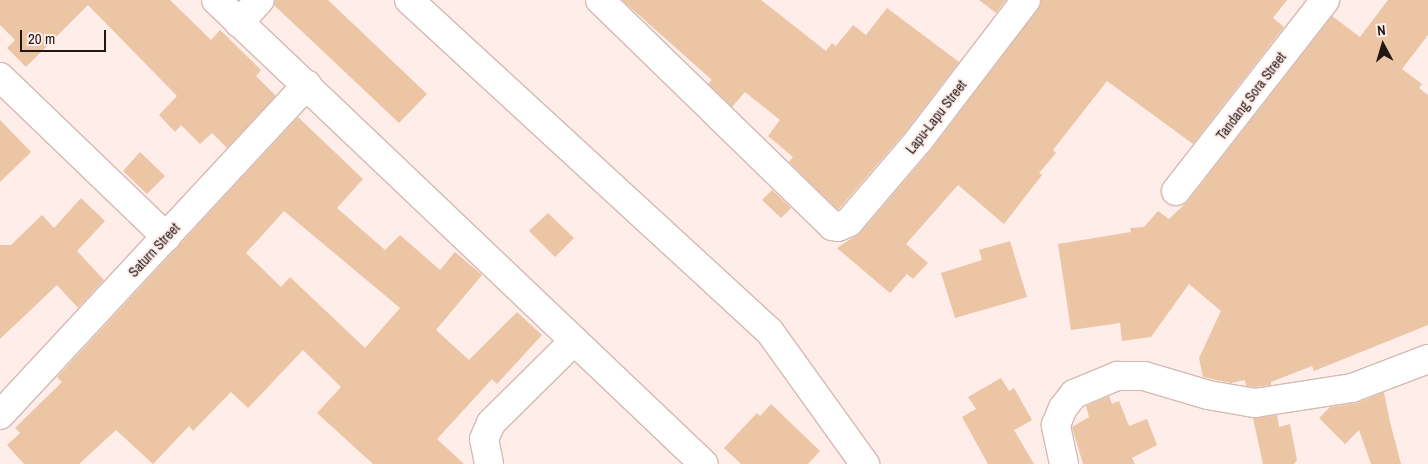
<!DOCTYPE html>
<style>
body{margin:0}
#map{position:relative;width:1428px;height:464px;overflow:hidden;background:#ffedea;font-family:"Archivo Narrow",sans-serif}
div>[style]{position:absolute}
.building>*{inset:0;background:#ebc5a4}
.roads{filter:drop-shadow(1px 0 #d5bab4) drop-shadow(-1px 0 #d5bab4) drop-shadow(0 1px #d5bab4) drop-shadow(0 -1px #d5bab4)}
.minor>*{height:28px;margin:-14px;padding:0 14px;transform-origin:14px;border-radius:14px;background:#fff}
span{translate:-50% -50%;white-space:nowrap;text-align:center;line-height:1.15;-webkit-text-stroke:4px #ffedea;paint-order:stroke}
.street-label{font-size:14px;color:#211715}
.north{position:absolute;left:1358px;top:20px;width:50px;height:50px;-webkit-text-stroke:4px #ffedea;paint-order:stroke;rotate:354deg;font-size:14px;font-weight:700;line-height:20px;text-align:center;color:#211715}
.north::after{content:'';display:block;margin:auto;width:18px;height:22px;background:#211715;clip-path:polygon(50% 0,100% 100%,50% 72%,0 100%)}
.scale{position:absolute;left:20px;top:30px;width:86px;height:22px;box-sizing:border-box;border:2px solid #211715;border-top:0;padding-left:6px;font-size:15px;line-height:18px;white-space:nowrap;color:#211715;-webkit-text-stroke:4px #ffedea;paint-order:stroke}
</style>
<div id="map">
<div class="building">
<i style="clip-path:polygon(0 0,170px 0,211px 40px,220px 30px,261px 70px,256px 76px,276px 96px,227px 148px,212px 133px,200px 144px,181px 125px,175px 132px,159px 115px,177px 96px,88px 5px,26px 67px,7px 48px,15px 40px,0 25px)"></i>
<i style="clip-path:polygon(275px 0,328px 0,427px 94px,399px 123px,274px 5px)"></i>
<i style="clip-path:polygon(622px 0,761px 0,826px 51px,832px 43px,836px 46px,853px 25px,866px 35px,887px 8px,959px 62px,907px 130px,838px 210px,789px 162px,793px 157px,768px 136px,780px 120px,745px 92px,732px 107px,708px 84px,712px 80px)"></i>
<i style="clip-path:polygon(979px 0,1006px 0,996px 13px)"></i>
<i style="clip-path:polygon(1041px 0,1287px 0,1273px 18px,1284px 27px,1193px 144px,1107px 81px,1053px 150px,1056px 153px,1039px 173px,1042px 175px,1004px 224px,958px 185px,906px 244px,928px 263px,913px 279px,907px 274px,890px 293px,837px 248px,861px 232px,931px 150px,1038px 9px)"></i>
<i style="clip-path:polygon(1388px 0,1428px 0,1428px 35px,1402px 69px,1422px 84px,1419px 88px,1428px 95px,1428px 325px,1314px 371px,1312px 366px,1271px 382px,1271px 385px,1255px 387px,1246px 386px,1245px 380px,1231px 383px,1203px 377px,1199px 358px,1221px 311px,1189px 284px,1151px 337px,1122px 341px,1120px 323px,1071px 330px,1058px 244px,1131px 232px,1130px 228px,1144px 227px,1158px 211px,1169px 219px,1188px 201px,1332px 16px,1360px 37px)"></i>
<i style="clip-path:polygon(evenodd,298px 117px,363px 179px,337px 208px,385px 250px,400px 235px,440px 270px,455px 252px,482px 275px,436px 330px,469px 360px,517px 312px,542px 335px,497px 384px,492px 379px,437px 439px,464px 464px,373px 464px,317px 413px,341px 387px,303px 350px,248px 408px,231px 392px,193px 431px,189px 426px,153px 464px,116px 430px,79px 464px,24px 464px,7px 445px,20px 433px,15px 428px,62px 382px,57px 377px,298px 117px,284px 211px,400px 308px,365px 348px,290px 277px,281px 287px,246px 253px,284px 211px)"></i>
<i style="clip-path:polygon(0 120px,31px 152px,0 182px)"></i>
<i style="clip-path:polygon(140px 152px,165px 176px,147px 194px,123px 171px)"></i>
<i style="clip-path:polygon(772px 190px,791px 208px,781px 218px,762px 200px)"></i>
<i style="clip-path:polygon(81px 198px,105px 221px,77px 251px,104px 280px,78px 308px,57px 285px,0 339px,0 245px,11px 245px,42px 215px,54px 228px)"></i>
<i style="clip-path:polygon(548px 213px,574px 238px,555px 257px,529px 231px)"></i>
<i style="clip-path:polygon(1010px 241px,1027px 297px,955px 318px,941px 273px,982px 260px,979px 250px)"></i>
<i style="clip-path:polygon(1001px 378px,1009px 391px,1014px 388px,1032px 420px,1014px 430px,1034px 464px,988px 464px,962px 417px,976px 409px,968px 397px)"></i>
<i style="clip-path:polygon(1384px 392px,1390px 422px,1401px 464px,1371px 464px,1359px 430px,1345px 444px,1319px 418px,1330px 407px,1357px 403px)"></i>
<i style="clip-path:polygon(1109px 396px,1112px 404px,1119px 401px,1129px 426px,1147px 419px,1157px 445px,1132px 458px,1135px 464px,1083px 464px,1072px 427px,1089px 417px,1086px 406px)"></i>
<i style="clip-path:polygon(771px 404px,820px 451px,808px 464px,741px 464px,724px 448px,757px 413px,760px 416px)"></i>
<i style="clip-path:polygon(1277px 415px,1279px 427px,1290px 424px,1297px 460px,1294px 464px,1263px 464px,1253px 418px)"></i>
</div>
<div class="roads">
<div class="minor">
<i style="left:216px;top:0;width:673px;rotate:43.56deg"></i>
<i style="left:409px;top:0;width:490px;rotate:42.6deg"></i>
<i style="left:770px;top:332px;width:163px;rotate:54.3deg"></i>
<i style="left:600px;top:0;width:324px;rotate:44.2deg"></i>
<i style="left:832px;top:226px;width:6px;rotate:9deg"></i>
<i style="left:838px;top:227px;width:12px;rotate:-24deg"></i>
<i style="left:849px;top:222px;width:108px;rotate:-49.5deg"></i>
<i style="left:919px;top:140px;width:176px;rotate:-52.6deg"></i>
<i style="left:239px;top:23px;width:31px;rotate:-48deg"></i>
<i style="left:0;top:77px;width:231px;rotate:43.9deg"></i>
<i style="left:1176px;top:191px;width:242px;rotate:-52deg"></i>
<i style="left:0;top:415px;width:451px;rotate:-47.1deg"></i>
<i style="left:489px;top:464px;width:25px;rotate:-101deg"></i>
<i style="left:484px;top:439px;width:17px;rotate:-66deg"></i>
<i style="left:491px;top:423px;width:117px;rotate:-44.7deg"></i>
<i style="left:1064px;top:464px;width:40px;rotate:-102deg"></i>
<i style="left:1056px;top:425px;width:18px;rotate:-68deg"></i>
<i style="left:1063px;top:408px;width:18px;rotate:-52deg"></i>
<i style="left:1074px;top:394px;width:47px;rotate:-22.7deg"></i>
<i style="left:1117px;top:376px;width:27px"></i>
<i style="left:1144px;top:376px;width:67px;rotate:16.5deg"></i>
<i style="left:1208px;top:395px;width:48px;rotate:9.7deg"></i>
<i style="left:1255px;top:403px;width:98px;rotate:-8.8deg"></i>
<i style="left:1352px;top:388px;width:81px;rotate:-20.9deg"></i>
</div>
</div>
<div class="street-label">
<span style="left:1251px;top:96px;rotate:-53deg">Tandang Sora Street</span>
<span style="left:936px;top:117px;rotate:-52deg">Lapu-Lapu Street</span>
<span style="left:154px;top:250px;rotate:-47deg">Saturn Street</span>
</div>
<div class="north">N</div>
<div class="scale">20 m</div>
</div>
